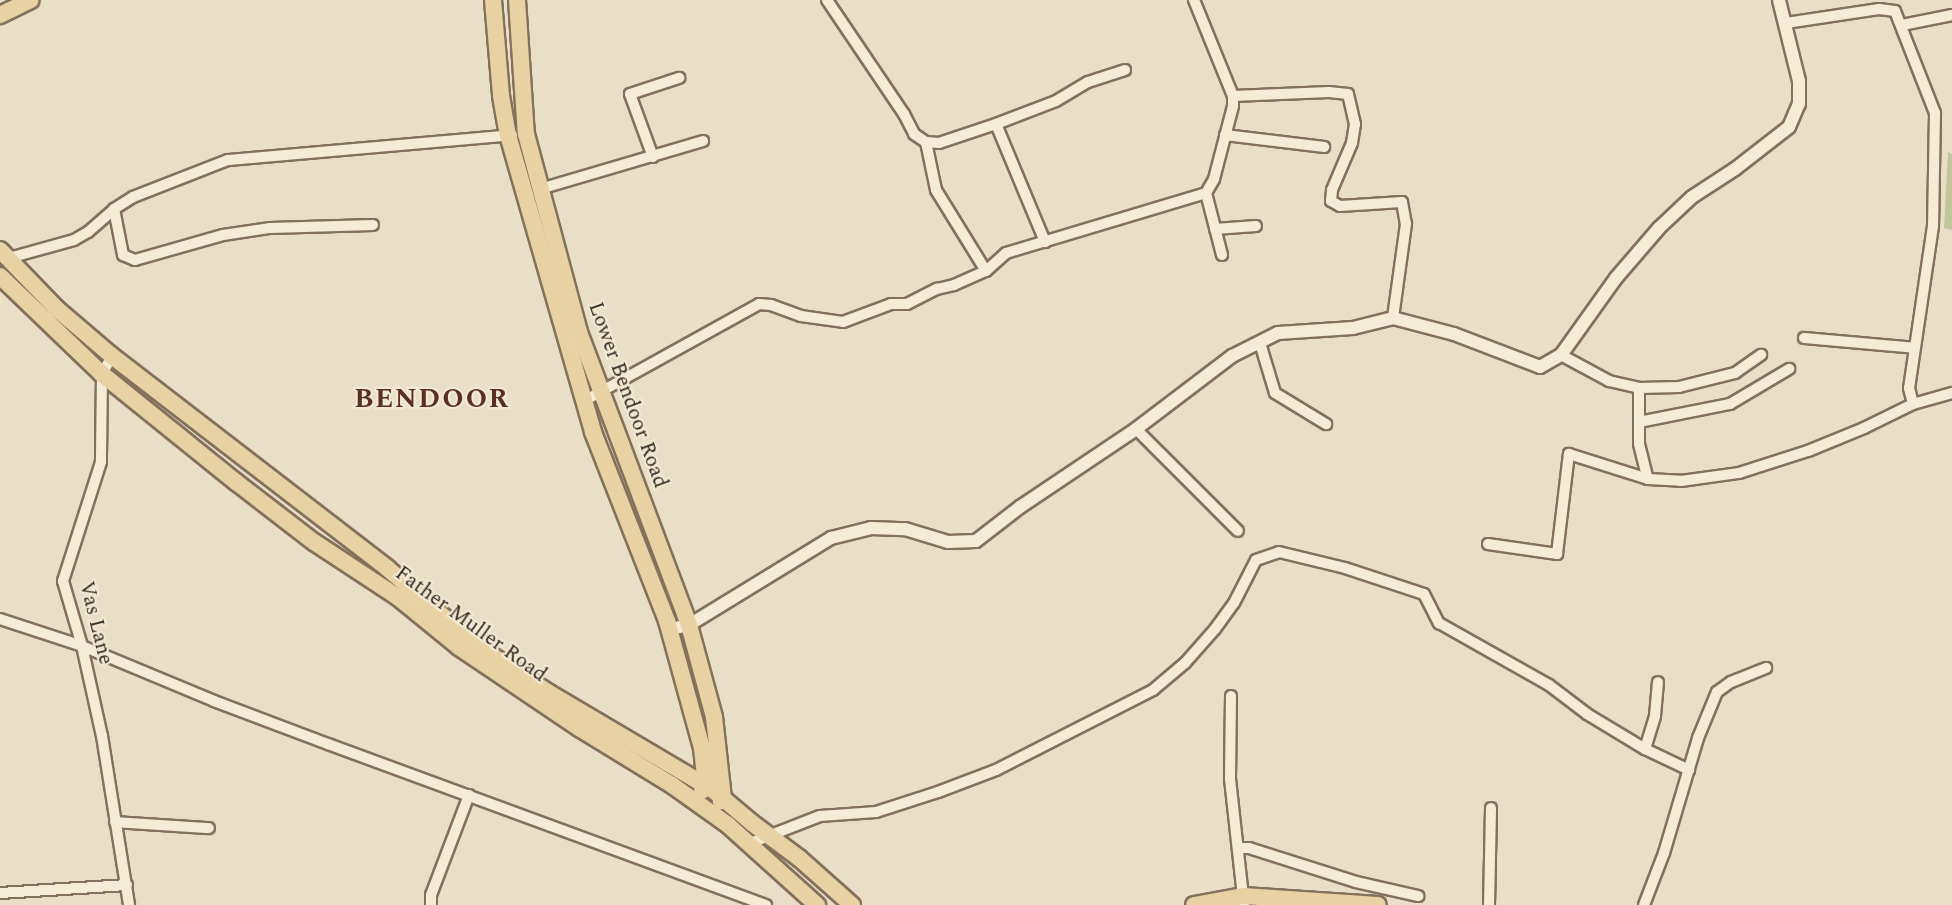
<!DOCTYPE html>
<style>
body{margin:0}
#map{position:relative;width:1952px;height:905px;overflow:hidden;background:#e9dec6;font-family:Spectral,serif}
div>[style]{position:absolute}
.green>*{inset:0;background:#c1c69b}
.roads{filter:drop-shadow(2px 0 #82715d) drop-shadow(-2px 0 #82715d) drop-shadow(0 2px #82715d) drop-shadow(0 -2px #82715d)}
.minor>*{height:10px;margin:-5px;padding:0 5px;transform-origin:5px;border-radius:5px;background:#f5ecd8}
.tertiary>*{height:12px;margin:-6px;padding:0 6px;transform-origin:6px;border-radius:6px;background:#f5ecd8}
.primary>*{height:16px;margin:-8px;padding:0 8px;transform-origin:8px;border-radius:8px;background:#e8d1a2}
span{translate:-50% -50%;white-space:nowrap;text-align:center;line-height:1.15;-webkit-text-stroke:4.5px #f1e9d4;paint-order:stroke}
.street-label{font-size:21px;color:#342920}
.district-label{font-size:27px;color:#5c2f24;font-weight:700;letter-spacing:1.5px}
</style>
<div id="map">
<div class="green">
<i style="clip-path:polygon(1948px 152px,1952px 154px,1952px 230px,1944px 228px)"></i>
</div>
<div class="roads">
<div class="minor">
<i style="left:827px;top:0;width:138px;rotate:56deg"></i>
<i style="left:904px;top:114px;width:22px;rotate:63deg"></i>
<i style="left:914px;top:134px;width:14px;rotate:34deg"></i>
<i style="left:926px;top:142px;width:13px;rotate:4deg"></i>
<i style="left:939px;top:143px;width:60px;rotate:-18.4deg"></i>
<i style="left:996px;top:124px;width:64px;rotate:-21deg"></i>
<i style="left:1056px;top:101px;width:37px;rotate:-31deg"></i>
<i style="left:1088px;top:82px;width:39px;rotate:-18deg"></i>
<i style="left:1786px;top:23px;width:94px;rotate:-8.6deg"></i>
<i style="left:1879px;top:9px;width:16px;rotate:7deg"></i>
<i style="left:1895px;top:11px;width:110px;rotate:68.6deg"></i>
<i style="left:1935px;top:113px;width:113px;rotate:91deg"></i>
<i style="left:1933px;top:226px;width:164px;rotate:98.4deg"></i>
<i style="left:1909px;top:388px;width:16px;rotate:76deg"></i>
<i style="left:1902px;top:25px;width:51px;rotate:-11.3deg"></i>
<i style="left:1233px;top:96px;width:96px;rotate:-2.4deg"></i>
<i style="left:1329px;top:92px;width:19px;rotate:6deg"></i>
<i style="left:1348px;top:94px;width:31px;rotate:77deg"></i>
<i style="left:1355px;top:124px;width:19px;rotate:99deg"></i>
<i style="left:1352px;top:143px;width:51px;rotate:113.1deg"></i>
<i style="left:1332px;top:190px;width:11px;rotate:95deg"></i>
<i style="left:1331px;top:201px;width:10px;rotate:29deg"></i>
<i style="left:1340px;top:206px;width:62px;rotate:-3.7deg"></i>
<i style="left:1402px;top:202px;width:22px;rotate:80deg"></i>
<i style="left:1406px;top:224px;width:95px;rotate:97.9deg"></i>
<i style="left:996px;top:124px;width:128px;rotate:67.4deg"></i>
<i style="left:1225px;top:135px;width:100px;rotate:6.9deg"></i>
<i style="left:926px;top:142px;width:49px;rotate:78.2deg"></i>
<i style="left:936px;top:190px;width:95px;rotate:58.3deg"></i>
<i style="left:653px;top:157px;width:67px;rotate:-110.1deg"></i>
<i style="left:630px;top:94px;width:52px;rotate:-18.1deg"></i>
<i style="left:540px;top:189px;width:170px;rotate:-16.4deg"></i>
<i style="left:1206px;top:193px;width:64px;rotate:75.5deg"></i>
<i style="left:114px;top:209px;width:47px;rotate:78.9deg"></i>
<i style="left:123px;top:255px;width:13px;rotate:23deg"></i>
<i style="left:135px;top:260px;width:91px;rotate:-15.9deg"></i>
<i style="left:223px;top:235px;width:48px;rotate:-8.5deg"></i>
<i style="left:270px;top:228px;width:103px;rotate:-1.7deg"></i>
<i style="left:1215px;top:229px;width:41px;rotate:-4.2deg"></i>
<i style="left:9px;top:258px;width:67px;rotate:-15.5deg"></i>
<i style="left:74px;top:240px;width:16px;rotate:-30deg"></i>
<i style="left:88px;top:232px;width:35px;rotate:-41deg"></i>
<i style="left:114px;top:209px;width:22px;rotate:-32deg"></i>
<i style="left:133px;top:197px;width:102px;rotate:-21.3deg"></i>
<i style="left:228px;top:160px;width:285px;rotate:-5deg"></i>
<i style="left:1804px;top:338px;width:111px;rotate:5.1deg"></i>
<i style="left:1260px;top:343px;width:52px;rotate:73.3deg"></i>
<i style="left:1275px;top:393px;width:60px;rotate:31.3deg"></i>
<i style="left:1561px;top:355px;width:55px;rotate:28.4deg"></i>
<i style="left:1609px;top:381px;width:31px;rotate:13deg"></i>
<i style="left:1639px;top:388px;width:40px;rotate:-1.4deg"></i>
<i style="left:1679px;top:387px;width:58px;rotate:-14deg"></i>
<i style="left:1735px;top:373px;width:32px;rotate:-35deg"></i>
<i style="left:112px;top:356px;width:21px;rotate:119deg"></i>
<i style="left:102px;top:374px;width:88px;rotate:90.7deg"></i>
<i style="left:101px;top:462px;width:125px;rotate:107.7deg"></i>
<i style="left:63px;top:581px;width:68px;rotate:73.7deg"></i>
<i style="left:82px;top:646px;width:92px;rotate:77.5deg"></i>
<i style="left:102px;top:736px;width:171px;rotate:80.9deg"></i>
<i style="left:1639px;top:388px;width:56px;rotate:90deg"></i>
<i style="left:1639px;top:444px;width:36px;rotate:76deg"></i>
<i style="left:1648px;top:479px;width:33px;rotate:3deg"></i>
<i style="left:1681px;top:481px;width:59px;rotate:-7.9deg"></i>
<i style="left:1739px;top:473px;width:72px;rotate:-17.7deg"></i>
<i style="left:1808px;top:451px;width:61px;rotate:-22.3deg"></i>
<i style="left:1864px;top:428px;width:55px;rotate:-26.1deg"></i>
<i style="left:1913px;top:404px;width:41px;rotate:-15.8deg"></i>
<i style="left:584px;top:401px;width:200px;rotate:-29deg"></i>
<i style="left:759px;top:304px;width:12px;rotate:5deg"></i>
<i style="left:771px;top:305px;width:32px;rotate:20deg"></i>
<i style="left:801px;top:316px;width:42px;rotate:8.1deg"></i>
<i style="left:843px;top:322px;width:51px;rotate:-20.6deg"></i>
<i style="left:891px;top:304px;width:16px"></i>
<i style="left:907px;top:304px;width:34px;rotate:-27deg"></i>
<i style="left:937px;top:289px;width:17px;rotate:-13deg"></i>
<i style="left:954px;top:285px;width:35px;rotate:-24deg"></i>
<i style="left:986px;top:271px;width:27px;rotate:-42deg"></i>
<i style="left:1006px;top:253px;width:209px;rotate:-16.7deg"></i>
<i style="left:1206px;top:193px;width:16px;rotate:-60deg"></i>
<i style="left:1214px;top:179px;width:75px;rotate:-75.4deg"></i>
<i style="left:1233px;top:106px;width:10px;rotate:-90deg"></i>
<i style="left:1233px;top:96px;width:104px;rotate:-112.1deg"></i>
<i style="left:1639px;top:422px;width:93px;rotate:-11.2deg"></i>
<i style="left:1730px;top:404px;width:69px;rotate:-30.7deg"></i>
<i style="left:1136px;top:429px;width:144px;rotate:45deg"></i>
<i style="left:1488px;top:544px;width:70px;rotate:8.2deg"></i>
<i style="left:1557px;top:554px;width:101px;rotate:-83.2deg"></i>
<i style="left:1569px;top:454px;width:83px;rotate:17.6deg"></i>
<i style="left:0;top:619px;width:86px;rotate:18.2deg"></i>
<i style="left:82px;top:646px;width:143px;rotate:22.6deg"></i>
<i style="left:214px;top:701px;width:122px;rotate:20.7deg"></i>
<i style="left:328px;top:744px;width:467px;rotate:20.2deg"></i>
<i style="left:1231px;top:696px;width:83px;rotate:90.7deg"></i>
<i style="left:1230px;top:779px;width:127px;rotate:83.7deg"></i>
<i style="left:1645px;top:749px;width:34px;rotate:-73deg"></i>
<i style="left:1655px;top:716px;width:34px;rotate:-85deg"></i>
<i style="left:115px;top:822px;width:94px;rotate:3.7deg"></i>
<i style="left:748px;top:844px;width:77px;rotate:-21.3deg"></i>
<i style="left:820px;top:816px;width:56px;rotate:-4.1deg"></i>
<i style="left:876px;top:812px;width:65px;rotate:-17.9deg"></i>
<i style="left:938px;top:792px;width:62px;rotate:-20.8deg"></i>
<i style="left:996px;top:770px;width:176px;rotate:-27deg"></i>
<i style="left:1153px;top:690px;width:42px;rotate:-40.2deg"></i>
<i style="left:1185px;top:663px;width:45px;rotate:-48.6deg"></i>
<i style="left:1215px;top:629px;width:32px;rotate:-54deg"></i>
<i style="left:1234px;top:603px;width:48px;rotate:-62.9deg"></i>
<i style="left:1256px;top:560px;width:24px;rotate:-19deg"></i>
<i style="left:1279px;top:552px;width:68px;rotate:13.6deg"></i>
<i style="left:1345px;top:568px;width:83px;rotate:18.2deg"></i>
<i style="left:1424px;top:594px;width:33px;rotate:63deg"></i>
<i style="left:1439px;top:623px;width:126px;rotate:29.4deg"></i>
<i style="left:1549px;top:685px;width:48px;rotate:37.3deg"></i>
<i style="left:1587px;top:714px;width:68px;rotate:31.1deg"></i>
<i style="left:1645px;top:749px;width:49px;rotate:25.5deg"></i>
<i style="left:1238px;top:848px;width:11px"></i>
<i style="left:1249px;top:848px;width:112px;rotate:17.6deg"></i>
<i style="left:1356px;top:882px;width:64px;rotate:12.7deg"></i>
<i style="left:0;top:893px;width:127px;rotate:-3.6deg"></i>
<i style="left:431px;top:905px;width:10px;rotate:-90deg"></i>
<i style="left:431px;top:895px;width:107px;rotate:-69.2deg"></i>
<i style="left:1489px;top:905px;width:97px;rotate:-88.8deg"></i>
<i style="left:1644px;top:905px;width:56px;rotate:-69deg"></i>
<i style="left:1664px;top:853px;width:120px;rotate:-73.5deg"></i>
<i style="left:1698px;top:738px;width:50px;rotate:-67.6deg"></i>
<i style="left:1717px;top:692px;width:17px;rotate:-36deg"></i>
<i style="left:1731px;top:682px;width:38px;rotate:-22deg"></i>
</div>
<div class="tertiary">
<i style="left:670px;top:629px;width:19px;rotate:-12deg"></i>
<i style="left:689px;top:625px;width:167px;rotate:-31.5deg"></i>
<i style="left:831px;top:538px;width:41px;rotate:-14deg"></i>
<i style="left:871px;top:528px;width:34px;rotate:2deg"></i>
<i style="left:905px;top:529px;width:45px;rotate:16.8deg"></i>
<i style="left:948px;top:542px;width:28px;rotate:-2deg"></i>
<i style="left:976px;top:541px;width:56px;rotate:-37.7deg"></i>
<i style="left:1020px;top:507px;width:140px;rotate:-33.9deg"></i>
<i style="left:1136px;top:429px;width:121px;rotate:-37.2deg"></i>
<i style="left:1232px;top:356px;width:51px;rotate:-26.6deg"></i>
<i style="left:1278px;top:333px;width:75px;rotate:-3.8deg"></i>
<i style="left:1353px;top:328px;width:41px;rotate:-14deg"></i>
<i style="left:1393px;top:318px;width:63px;rotate:14.7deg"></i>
<i style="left:1454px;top:334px;width:92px;rotate:21deg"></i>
<i style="left:1540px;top:367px;width:24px;rotate:-30deg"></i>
<i style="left:1561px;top:355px;width:95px;rotate:-54.5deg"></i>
<i style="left:1616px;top:278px;width:66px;rotate:-49.3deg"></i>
<i style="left:1659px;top:228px;width:45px;rotate:-43.2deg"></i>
<i style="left:1692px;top:197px;width:51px;rotate:-33.1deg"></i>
<i style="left:1735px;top:169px;width:68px;rotate:-37.9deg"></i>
<i style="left:1789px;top:127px;width:25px;rotate:-67deg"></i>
<i style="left:1799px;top:104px;width:23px;rotate:-90deg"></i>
<i style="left:1799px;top:81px;width:83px;rotate:-103.9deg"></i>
</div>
<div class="primary">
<i style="left:493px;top:0;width:96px;rotate:85.2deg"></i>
<i style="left:501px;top:96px;width:40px;rotate:80deg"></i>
<i style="left:508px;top:135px;width:309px;rotate:74deg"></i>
<i style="left:593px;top:432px;width:203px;rotate:68.6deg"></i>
<i style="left:667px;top:621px;width:132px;rotate:74.6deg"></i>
<i style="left:702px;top:748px;width:38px;rotate:84deg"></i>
<i style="left:706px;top:786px;width:6px;rotate:129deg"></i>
<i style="left:517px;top:0;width:134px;rotate:86.2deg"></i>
<i style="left:526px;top:134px;width:205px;rotate:75deg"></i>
<i style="left:579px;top:332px;width:313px;rotate:69.4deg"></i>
<i style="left:689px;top:625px;width:95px;rotate:74.8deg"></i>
<i style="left:714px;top:717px;width:81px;rotate:83.7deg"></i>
<i style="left:723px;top:798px;width:4px;rotate:124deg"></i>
<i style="left:0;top:15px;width:34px;rotate:-26deg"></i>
<i style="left:0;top:250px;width:82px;rotate:46deg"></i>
<i style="left:57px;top:309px;width:72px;rotate:40.5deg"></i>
<i style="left:112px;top:356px;width:347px;rotate:37.6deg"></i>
<i style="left:387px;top:568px;width:123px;rotate:40.7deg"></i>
<i style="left:480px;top:648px;width:82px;rotate:33.1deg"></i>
<i style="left:549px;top:693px;width:191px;rotate:30.6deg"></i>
<i style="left:713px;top:790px;width:51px;rotate:40.2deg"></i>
<i style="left:752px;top:823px;width:59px;rotate:36.7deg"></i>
<i style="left:799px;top:858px;width:71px;rotate:41.6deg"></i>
<i style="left:0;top:276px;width:141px;rotate:43.9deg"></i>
<i style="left:102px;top:374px;width:172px;rotate:38.9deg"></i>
<i style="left:236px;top:482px;width:98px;rotate:37.6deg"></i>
<i style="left:314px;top:542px;width:102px;rotate:33.4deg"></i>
<i style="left:399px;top:598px;width:77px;rotate:39.2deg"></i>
<i style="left:459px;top:647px;width:145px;rotate:34deg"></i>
<i style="left:579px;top:728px;width:109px;rotate:31.5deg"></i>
<i style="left:672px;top:785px;width:69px;rotate:35.5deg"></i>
<i style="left:728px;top:825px;width:120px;rotate:42deg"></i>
<i style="left:1194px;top:905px;width:51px;rotate:-10.2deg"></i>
<i style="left:1244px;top:896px;width:134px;rotate:3.8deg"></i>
</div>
</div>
<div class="street-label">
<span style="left:628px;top:395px;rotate:70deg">Lower Bendoor Road</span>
<span style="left:96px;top:623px;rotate:76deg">Vas Lane</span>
<span style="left:471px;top:624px;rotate:36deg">Father Muller Road</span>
</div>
<div class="district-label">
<span style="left:432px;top:400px">BENDOOR</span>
</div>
</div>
